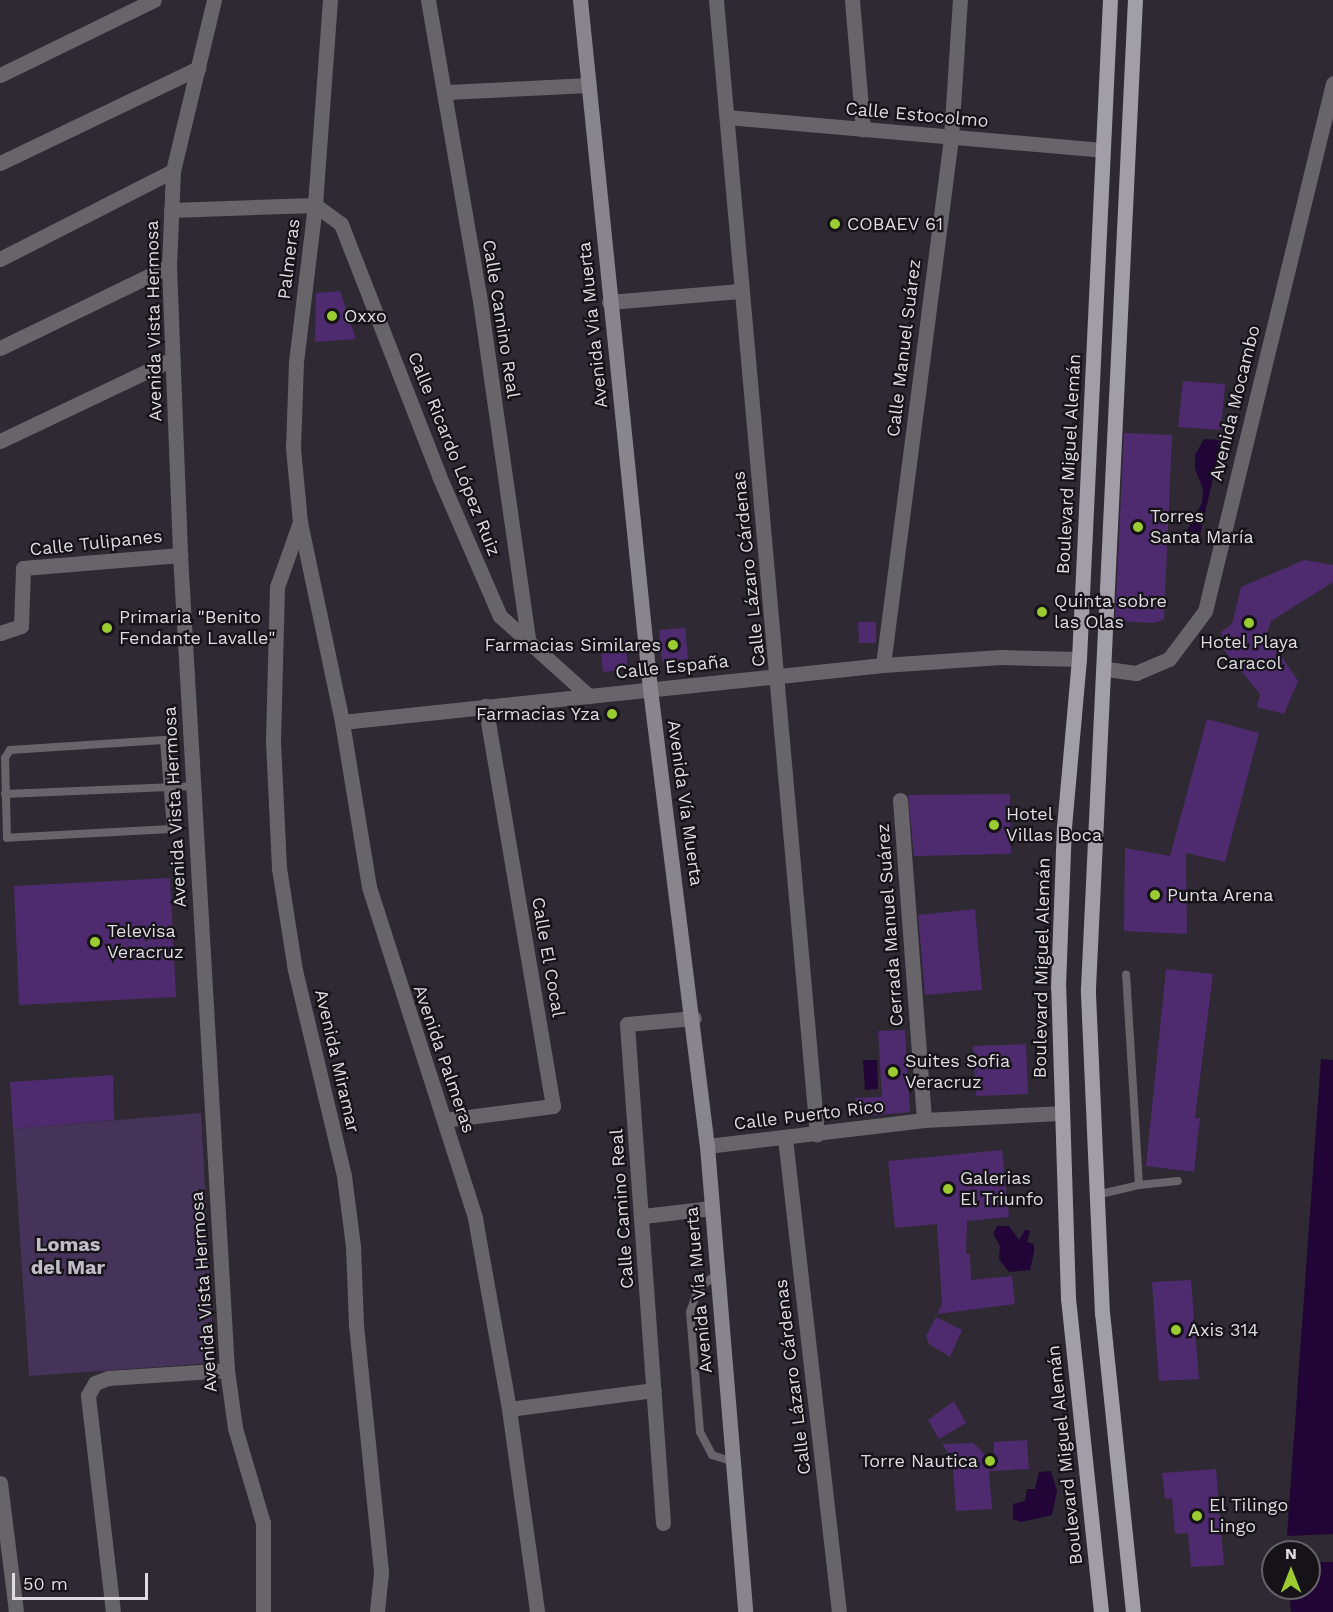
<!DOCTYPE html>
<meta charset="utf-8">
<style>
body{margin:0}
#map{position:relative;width:1333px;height:1612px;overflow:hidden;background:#2e2933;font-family:"Work Sans",sans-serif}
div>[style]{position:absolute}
.green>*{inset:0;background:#46335a}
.water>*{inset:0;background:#210536}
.building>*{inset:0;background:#4e2b6e}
.lane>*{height:8px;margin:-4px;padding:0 4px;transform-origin:4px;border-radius:4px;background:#67656a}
.street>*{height:15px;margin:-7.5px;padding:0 7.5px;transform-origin:7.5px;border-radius:7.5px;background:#67656a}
.secondary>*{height:15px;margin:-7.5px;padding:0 7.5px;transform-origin:7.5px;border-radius:7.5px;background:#89858d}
.primary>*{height:15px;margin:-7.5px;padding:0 7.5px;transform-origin:7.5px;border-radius:7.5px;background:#a29ea8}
.dots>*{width:16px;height:16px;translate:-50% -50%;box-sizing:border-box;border:3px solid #151317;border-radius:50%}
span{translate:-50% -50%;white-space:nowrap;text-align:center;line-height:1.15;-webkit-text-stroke:4.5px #151317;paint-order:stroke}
.street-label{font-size:18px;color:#dedce2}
.poi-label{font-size:18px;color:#dedce2}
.left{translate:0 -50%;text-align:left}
.right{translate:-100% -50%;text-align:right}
.neighbourhood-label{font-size:20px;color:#c1bcc8;font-weight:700}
.north{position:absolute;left:1261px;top:1540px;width:60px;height:60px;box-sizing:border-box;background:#151317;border:2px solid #656368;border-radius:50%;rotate:0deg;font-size:16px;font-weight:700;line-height:24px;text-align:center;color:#dedce2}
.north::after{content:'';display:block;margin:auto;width:21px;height:27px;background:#9cca31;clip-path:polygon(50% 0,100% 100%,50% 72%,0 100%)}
.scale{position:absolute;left:12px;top:1573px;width:136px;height:27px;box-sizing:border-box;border:3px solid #dedce2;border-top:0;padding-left:8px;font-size:18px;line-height:21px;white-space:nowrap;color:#dedce2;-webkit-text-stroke:4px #151317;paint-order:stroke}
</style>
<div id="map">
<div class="green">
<i style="clip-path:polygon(201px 1113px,214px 1363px,29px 1376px,13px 1129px)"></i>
</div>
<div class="water">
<i style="clip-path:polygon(1204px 439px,1222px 440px,1197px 547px,1190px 542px,1186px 533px,1202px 503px,1203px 489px,1195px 469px,1195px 455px)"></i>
<i style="clip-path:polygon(1321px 1059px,1333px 1060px,1333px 1534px,1287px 1536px)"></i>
<i style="clip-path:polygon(863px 1060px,877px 1060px,878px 1089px,865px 1090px)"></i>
<i style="clip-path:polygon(997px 1226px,1009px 1226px,1019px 1240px,1025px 1230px,1030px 1231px,1027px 1242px,1034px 1244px,1034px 1252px,1030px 1270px,1009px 1272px,999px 1259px,1000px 1246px,993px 1234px)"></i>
<i style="clip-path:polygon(1051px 1471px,1057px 1491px,1052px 1515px,1021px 1522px,1013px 1519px,1013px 1504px,1025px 1501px,1027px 1489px,1035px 1489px,1039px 1472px)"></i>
<i style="clip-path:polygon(1309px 1562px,1333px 1562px,1333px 1612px,1291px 1612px,1289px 1588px,1309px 1588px)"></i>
</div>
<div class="building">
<i style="clip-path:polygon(340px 291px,356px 339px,315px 342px,316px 293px)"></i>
<i style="clip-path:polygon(1183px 381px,1225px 384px,1221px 430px,1178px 427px)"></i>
<i style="clip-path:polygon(1124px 433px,1172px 435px,1164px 619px,1155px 623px,1115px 621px)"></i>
<i style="clip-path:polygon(1304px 560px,1333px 565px,1333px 582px,1271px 621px,1267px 634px,1298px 681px,1284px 714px,1257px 707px,1260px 694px,1224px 650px,1221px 632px,1232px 624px,1241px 587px)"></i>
<i style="clip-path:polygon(858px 622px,876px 622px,876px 643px,859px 643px)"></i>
<i style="clip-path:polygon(685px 628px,688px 659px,662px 662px,659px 630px)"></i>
<i style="clip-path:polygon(625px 640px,628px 669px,603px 672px,600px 642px)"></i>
<i style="clip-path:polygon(1207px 719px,1259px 733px,1225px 862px,1186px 853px,1187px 934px,1124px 931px,1125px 848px,1170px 856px)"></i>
<i style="clip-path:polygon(1010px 794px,1011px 854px,914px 856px,908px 795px)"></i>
<i style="clip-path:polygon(170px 878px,176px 997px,19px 1005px,14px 886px)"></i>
<i style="clip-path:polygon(975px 909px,982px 990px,925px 995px,918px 915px)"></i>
<i style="clip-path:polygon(1166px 969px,1213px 974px,1195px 1118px,1200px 1118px,1194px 1172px,1146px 1166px)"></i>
<i style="clip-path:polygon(905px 1030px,910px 1112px,856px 1117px,855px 1098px,882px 1097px,878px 1031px)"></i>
<i style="clip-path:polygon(1026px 1044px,1028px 1094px,976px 1096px,973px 1046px)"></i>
<i style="clip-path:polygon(113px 1075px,114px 1120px,13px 1129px,10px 1082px)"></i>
<i style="clip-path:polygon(1002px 1150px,1009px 1217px,967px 1221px,966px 1254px,970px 1254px,971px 1280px,1012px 1276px,1015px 1304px,937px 1314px,942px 1304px,937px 1224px,895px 1228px,888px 1161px)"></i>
<i style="clip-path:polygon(1191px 1280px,1199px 1379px,1159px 1381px,1152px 1282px)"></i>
<i style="clip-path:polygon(936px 1317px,962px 1330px,950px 1357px,929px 1344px,926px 1336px)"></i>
<i style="clip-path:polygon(954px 1401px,966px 1423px,939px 1439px,928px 1420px)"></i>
<i style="clip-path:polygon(1027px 1440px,1029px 1469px,989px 1471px,992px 1509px,956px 1511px,952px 1459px,942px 1444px,973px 1443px,994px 1463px,994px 1442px)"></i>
<i style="clip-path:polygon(1216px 1469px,1224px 1565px,1191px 1567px,1188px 1533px,1175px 1534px,1172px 1498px,1165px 1499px,1162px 1473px)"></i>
</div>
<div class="lane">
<i style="left:164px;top:740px;width:89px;rotate:85.5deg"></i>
<i style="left:171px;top:829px;width:164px;rotate:176.9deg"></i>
<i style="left:7px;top:838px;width:80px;rotate:-91.4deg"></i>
<i style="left:5px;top:758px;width:9px;rotate:-58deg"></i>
<i style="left:10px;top:750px;width:154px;rotate:-3.7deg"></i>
<i style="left:5px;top:794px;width:188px;rotate:-2.4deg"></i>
<i style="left:1139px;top:1185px;width:39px;rotate:-6deg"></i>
<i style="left:1096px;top:1195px;width:44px;rotate:-13.1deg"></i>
<i style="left:1139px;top:1185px;width:211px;rotate:-93.5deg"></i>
<i style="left:717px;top:1274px;width:24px;rotate:142deg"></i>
<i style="left:698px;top:1289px;width:24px;rotate:109deg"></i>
<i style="left:690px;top:1312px;width:120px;rotate:85.2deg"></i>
<i style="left:700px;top:1432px;width:26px;rotate:62deg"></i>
<i style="left:712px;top:1455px;width:22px;rotate:18deg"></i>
</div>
<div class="street">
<i style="left:214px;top:0;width:176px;rotate:103.5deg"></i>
<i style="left:173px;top:171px;width:95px;rotate:92.4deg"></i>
<i style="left:169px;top:266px;width:289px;rotate:87.8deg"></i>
<i style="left:180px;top:555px;width:816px;rotate:86.7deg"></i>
<i style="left:227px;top:1370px;width:59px;rotate:82.1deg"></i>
<i style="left:235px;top:1428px;width:99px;rotate:73.6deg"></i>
<i style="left:263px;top:1523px;width:89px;rotate:90deg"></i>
<i style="left:330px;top:0;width:206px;rotate:94.2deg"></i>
<i style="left:315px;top:205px;width:158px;rotate:96.9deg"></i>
<i style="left:296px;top:362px;width:86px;rotate:92deg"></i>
<i style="left:293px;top:448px;width:74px;rotate:84.6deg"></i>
<i style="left:300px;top:522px;width:204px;rotate:78.1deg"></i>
<i style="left:342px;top:722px;width:167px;rotate:80.7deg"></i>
<i style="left:369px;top:887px;width:348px;rotate:72.2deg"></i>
<i style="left:475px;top:1218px;width:194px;rotate:79.9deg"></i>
<i style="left:509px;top:1409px;width:205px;rotate:82.1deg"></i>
<i style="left:428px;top:0;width:298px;rotate:80.2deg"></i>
<i style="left:479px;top:294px;width:355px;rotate:81.9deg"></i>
<i style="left:716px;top:0;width:1139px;rotate:84.91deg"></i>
<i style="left:852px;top:0;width:130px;rotate:85.2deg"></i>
<i style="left:0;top:75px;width:171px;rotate:-26deg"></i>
<i style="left:447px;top:92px;width:142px;rotate:-2.8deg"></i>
<i style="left:727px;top:117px;width:377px;rotate:5deg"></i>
<i style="left:0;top:163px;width:220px;rotate:-25.6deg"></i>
<i style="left:315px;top:205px;width:32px;rotate:36deg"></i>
<i style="left:341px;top:224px;width:270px;rotate:68.7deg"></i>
<i style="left:439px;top:476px;width:153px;rotate:66.5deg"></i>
<i style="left:500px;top:616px;width:120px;rotate:42deg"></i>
<i style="left:171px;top:210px;width:144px;rotate:-2deg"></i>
<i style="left:0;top:259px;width:194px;rotate:-27deg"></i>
<i style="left:609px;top:302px;width:131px;rotate:-4.8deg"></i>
<i style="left:0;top:348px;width:188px;rotate:-25.9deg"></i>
<i style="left:0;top:441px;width:191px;rotate:-25.4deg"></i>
<i style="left:300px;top:522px;width:69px;rotate:109.5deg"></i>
<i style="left:277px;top:587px;width:154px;rotate:91.5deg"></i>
<i style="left:273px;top:741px;width:127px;rotate:87.3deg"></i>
<i style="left:279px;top:868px;width:103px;rotate:81.1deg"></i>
<i style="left:295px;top:970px;width:212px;rotate:76.6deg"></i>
<i style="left:344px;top:1176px;width:71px;rotate:82.7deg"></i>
<i style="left:353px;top:1246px;width:79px;rotate:87.8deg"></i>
<i style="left:356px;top:1325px;width:249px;rotate:84.2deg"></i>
<i style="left:381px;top:1573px;width:39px;rotate:96deg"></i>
<i style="left:0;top:633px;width:22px;rotate:-18deg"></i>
<i style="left:21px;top:626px;width:58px;rotate:-88deg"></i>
<i style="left:23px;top:568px;width:158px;rotate:-4.7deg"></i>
<i style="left:883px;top:665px;width:531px;rotate:-82.65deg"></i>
<i style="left:951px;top:138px;width:138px;rotate:-86.3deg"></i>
<i style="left:1107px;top:669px;width:29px;rotate:8deg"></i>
<i style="left:1136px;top:673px;width:36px;rotate:-23deg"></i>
<i style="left:1169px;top:659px;width:60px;rotate:-53.1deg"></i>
<i style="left:1205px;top:611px;width:543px;rotate:-76.37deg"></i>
<i style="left:342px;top:722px;width:544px;rotate:-6.01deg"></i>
<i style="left:883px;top:665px;width:118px;rotate:-3.9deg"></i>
<i style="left:1001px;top:657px;width:78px;rotate:1.5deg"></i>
<i style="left:900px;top:800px;width:321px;rotate:85.7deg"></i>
<i style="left:444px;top:1120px;width:110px;rotate:-7.3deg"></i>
<i style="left:553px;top:1106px;width:406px;rotate:-99.6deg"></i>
<i style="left:785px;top:1138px;width:477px;rotate:83.5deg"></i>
<i style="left:707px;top:1146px;width:219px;rotate:-6.8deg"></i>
<i style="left:924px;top:1120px;width:136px;rotate:-2.9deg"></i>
<i style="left:643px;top:1216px;width:69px;rotate:-6.6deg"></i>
<i style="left:509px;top:1409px;width:146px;rotate:-7.5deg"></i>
<i style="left:0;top:1483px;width:130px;rotate:82.9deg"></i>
<i style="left:663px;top:1523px;width:500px;rotate:-94.13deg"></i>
<i style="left:627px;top:1024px;width:67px;rotate:-5.1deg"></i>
<i style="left:113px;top:1612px;width:218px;rotate:-96.6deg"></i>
<i style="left:88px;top:1395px;width:14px;rotate:-60deg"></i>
<i style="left:95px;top:1383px;width:14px;rotate:-21deg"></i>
<i style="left:108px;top:1378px;width:119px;rotate:-3.8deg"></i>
</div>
<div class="secondary">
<i style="left:580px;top:0;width:693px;rotate:84.2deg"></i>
<i style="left:650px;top:689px;width:461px;rotate:82.9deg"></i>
<i style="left:707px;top:1146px;width:468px;rotate:85.3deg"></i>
</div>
<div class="primary">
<i style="left:1101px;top:1612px;width:316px;rotate:-96deg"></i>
<i style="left:1068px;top:1298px;width:311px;rotate:-91.8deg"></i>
<i style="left:1058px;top:987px;width:160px;rotate:-87.9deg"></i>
<i style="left:1064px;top:827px;width:169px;rotate:-84.9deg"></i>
<i style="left:1079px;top:659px;width:660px;rotate:-87.31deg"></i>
<i style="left:1133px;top:1612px;width:300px;rotate:-95.9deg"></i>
<i style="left:1102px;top:1314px;width:326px;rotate:-92.5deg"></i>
<i style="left:1088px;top:988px;width:989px;rotate:-87.28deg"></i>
</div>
<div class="dots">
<i style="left:835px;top:224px;background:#9cca31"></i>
<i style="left:332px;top:316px;background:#9cca31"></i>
<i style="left:1138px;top:527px;background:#9cca31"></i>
<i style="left:1042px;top:612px;background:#9cca31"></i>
<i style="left:1249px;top:623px;background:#9cca31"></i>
<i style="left:107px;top:628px;background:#9cca31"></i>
<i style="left:673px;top:645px;background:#9cca31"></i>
<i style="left:612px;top:714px;background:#9cca31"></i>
<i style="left:994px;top:825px;background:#9cca31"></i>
<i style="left:1155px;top:895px;background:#9cca31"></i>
<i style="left:95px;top:942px;background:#9cca31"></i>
<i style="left:893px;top:1072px;background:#9cca31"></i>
<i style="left:948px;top:1189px;background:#9cca31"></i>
<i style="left:1176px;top:1330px;background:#9cca31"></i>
<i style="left:990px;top:1461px;background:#9cca31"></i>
<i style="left:1197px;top:1516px;background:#9cca31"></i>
</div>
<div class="street-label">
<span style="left:917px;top:115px;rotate:5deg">Calle Estocolmo</span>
<span style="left:289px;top:259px;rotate:-83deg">Palmeras</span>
<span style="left:501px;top:319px;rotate:81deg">Calle Camino Real</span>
<span style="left:154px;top:321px;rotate:-91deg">Avenida Vista Hermosa</span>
<span style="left:593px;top:325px;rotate:-96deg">Avenida Vía Muerta</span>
<span style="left:904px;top:348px;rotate:-83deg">Calle Manuel Suárez</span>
<span style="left:1235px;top:403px;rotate:-76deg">Avenida Mocambo</span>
<span style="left:454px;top:454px;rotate:68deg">Calle Ricardo López Ruiz</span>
<span style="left:1069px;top:464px;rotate:-87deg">Boulevard Miguel Alemán</span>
<span style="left:96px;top:543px;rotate:-6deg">Calle Tulipanes</span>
<span style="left:749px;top:569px;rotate:-96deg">Calle Lázaro Cárdenas</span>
<span style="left:672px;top:667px;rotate:-6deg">Calle España</span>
<span style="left:685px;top:803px;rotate:82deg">Avenida Vía Muerta</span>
<span style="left:175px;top:807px;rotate:-93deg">Avenida Vista Hermosa</span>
<span style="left:890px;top:925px;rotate:-94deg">Cerrada Manuel Suárez</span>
<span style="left:548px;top:957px;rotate:80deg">Calle El Cocal</span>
<span style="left:1042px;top:968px;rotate:-89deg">Boulevard Miguel Alemán</span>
<span style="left:444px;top:1059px;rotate:71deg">Avenida Palmeras</span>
<span style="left:337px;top:1061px;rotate:77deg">Avenida Miramar</span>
<span style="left:809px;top:1115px;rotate:-7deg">Calle Puerto Rico</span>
<span style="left:622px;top:1209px;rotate:-94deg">Calle Camino Real</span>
<span style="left:699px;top:1290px;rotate:-95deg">Avenida Vía Muerta</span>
<span style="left:204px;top:1292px;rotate:-94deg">Avenida Vista Hermosa</span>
<span style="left:793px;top:1377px;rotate:-97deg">Calle Lázaro Cárdenas</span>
<span style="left:1065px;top:1455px;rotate:-96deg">Boulevard Miguel Alemán</span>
</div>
<div class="poi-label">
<span class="left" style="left:847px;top:224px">COBAEV 61</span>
<span class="left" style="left:344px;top:316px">Oxxo</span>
<span class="left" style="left:1150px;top:527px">Torres<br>Santa María</span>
<span class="left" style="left:1054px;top:612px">Quinta sobre<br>las Olas</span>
<span class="left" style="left:119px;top:628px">Primaria "Benito<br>Fendante Lavalle"</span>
<span style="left:1249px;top:653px">Hotel Playa<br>Caracol</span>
<span class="right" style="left:661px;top:645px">Farmacias Similares</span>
<span class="right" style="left:600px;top:714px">Farmacias Yza</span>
<span class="left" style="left:1006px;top:825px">Hotel<br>Villas Boca</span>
<span class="left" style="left:1167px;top:895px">Punta Arena</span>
<span class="left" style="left:107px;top:942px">Televisa<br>Veracruz</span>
<span class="left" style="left:905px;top:1072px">Suites Sofia<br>Veracruz</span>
<span class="left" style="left:960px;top:1189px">Galerias<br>El Triunfo</span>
<span class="left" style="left:1188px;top:1330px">Axis 314</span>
<span class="right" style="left:978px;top:1461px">Torre Nautica</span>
<span class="left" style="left:1209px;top:1516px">El Tilingo<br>Lingo</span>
</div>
<div class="neighbourhood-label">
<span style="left:68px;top:1256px">Lomas<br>del Mar</span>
</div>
<div class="north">N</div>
<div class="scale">50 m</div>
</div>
